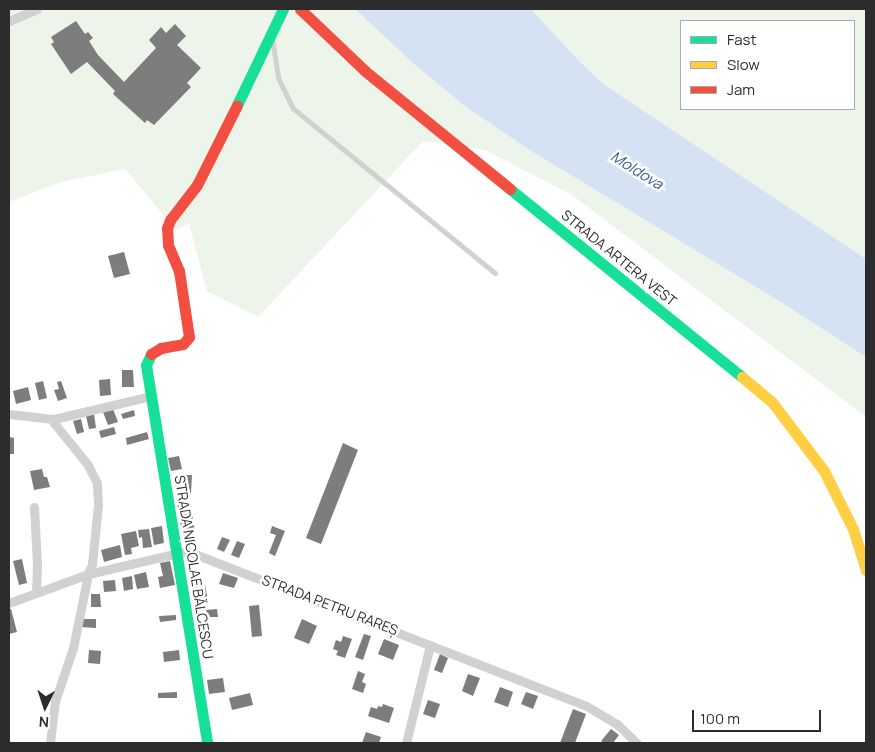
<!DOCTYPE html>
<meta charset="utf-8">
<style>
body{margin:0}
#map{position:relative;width:875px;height:752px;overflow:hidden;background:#fff;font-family:Manrope,sans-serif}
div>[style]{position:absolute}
.green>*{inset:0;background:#edf4e9}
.water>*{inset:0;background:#d4e2f3}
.building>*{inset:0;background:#7d7d7d}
.lane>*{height:4.5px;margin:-2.25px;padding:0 2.25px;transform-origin:2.25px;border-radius:2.25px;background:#d1d1d1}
.street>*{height:9px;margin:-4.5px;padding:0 4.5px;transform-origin:4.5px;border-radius:4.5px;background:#d1d1d1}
.fast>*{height:11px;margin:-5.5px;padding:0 5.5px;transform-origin:5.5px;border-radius:5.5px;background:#16e098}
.slow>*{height:11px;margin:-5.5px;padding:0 5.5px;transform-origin:5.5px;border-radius:5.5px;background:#ffcf43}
.jam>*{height:11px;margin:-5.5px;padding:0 5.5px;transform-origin:5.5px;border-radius:5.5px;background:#f24e42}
span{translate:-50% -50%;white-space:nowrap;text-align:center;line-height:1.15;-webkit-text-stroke:5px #fff;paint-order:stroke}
.street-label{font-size:14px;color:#2c2c2c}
.water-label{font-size:15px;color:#336094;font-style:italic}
.frame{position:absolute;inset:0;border:10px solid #2c2c2c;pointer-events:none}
.legend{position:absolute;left:680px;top:20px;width:175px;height:90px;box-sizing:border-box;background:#fff;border:1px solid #ababab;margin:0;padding:6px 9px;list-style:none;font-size:15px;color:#2c2c2c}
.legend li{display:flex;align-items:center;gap:10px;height:25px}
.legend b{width:25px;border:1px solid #ababab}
.north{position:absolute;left:20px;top:682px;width:50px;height:50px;-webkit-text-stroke:4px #fff;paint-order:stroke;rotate:184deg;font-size:14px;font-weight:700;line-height:20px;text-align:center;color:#2c2c2c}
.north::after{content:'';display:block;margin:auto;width:18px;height:22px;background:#2c2c2c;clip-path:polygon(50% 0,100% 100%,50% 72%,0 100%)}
.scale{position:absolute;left:692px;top:710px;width:129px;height:22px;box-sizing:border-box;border:2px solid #2c2c2c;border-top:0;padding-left:6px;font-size:15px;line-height:18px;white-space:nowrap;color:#2c2c2c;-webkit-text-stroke:4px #fff;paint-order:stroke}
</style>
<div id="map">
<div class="green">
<i style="clip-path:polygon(9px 9px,355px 9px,414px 64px,466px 107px,531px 151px,776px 299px,866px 357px,866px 417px,572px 195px,485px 150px,423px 141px,258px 317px,207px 291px,189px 223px,176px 230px,125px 169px,61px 182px,9px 202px)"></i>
<i style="clip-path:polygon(evenodd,531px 9px,866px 9px,866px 259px,603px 84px,579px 61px,531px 9px,681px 21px,854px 21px,854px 109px,681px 109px,681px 21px)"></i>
</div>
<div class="water">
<i style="clip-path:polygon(355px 9px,531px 9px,579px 61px,603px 84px,866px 259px,866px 357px,776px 299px,531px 151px,466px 107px,414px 64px)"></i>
</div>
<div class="building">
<i style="clip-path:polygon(76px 21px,85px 34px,88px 32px,93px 38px,89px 41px,98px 55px,124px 82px,156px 48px,149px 40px,161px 27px,166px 33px,175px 24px,186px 36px,177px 45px,201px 68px,187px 83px,191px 87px,154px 125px,147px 120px,145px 123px,113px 94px,115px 91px,87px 62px,71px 74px,51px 44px,54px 42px,51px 37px)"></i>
<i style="clip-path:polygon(124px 252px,130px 274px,114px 278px,108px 256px)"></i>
<i style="clip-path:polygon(122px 370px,133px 370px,134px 387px,122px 387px)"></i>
<i style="clip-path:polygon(110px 379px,111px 395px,100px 396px,99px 380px)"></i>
<i style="clip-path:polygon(43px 381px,47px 398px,39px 400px,35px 383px)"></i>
<i style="clip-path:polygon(61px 381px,67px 398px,58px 401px,54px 390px,59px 389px,57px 382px)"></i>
<i style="clip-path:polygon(28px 387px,31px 400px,16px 404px,13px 391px)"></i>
<i style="clip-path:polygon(113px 409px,118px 422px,108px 425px,103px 412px)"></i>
<i style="clip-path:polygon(134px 410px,135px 416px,123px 419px,121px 414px)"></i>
<i style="clip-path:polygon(94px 414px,96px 428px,89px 429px,86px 416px)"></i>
<i style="clip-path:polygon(81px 419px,84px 432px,77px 434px,73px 421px)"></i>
<i style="clip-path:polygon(114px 427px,116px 434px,101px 438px,99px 431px)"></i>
<i style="clip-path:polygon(147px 432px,149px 439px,127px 445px,126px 438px)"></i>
<i style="clip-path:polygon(9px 437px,14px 438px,14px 454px,9px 454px)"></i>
<i style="clip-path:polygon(343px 443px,358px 450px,321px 544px,306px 538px)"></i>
<i style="clip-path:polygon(179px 456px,182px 469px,171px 471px,168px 458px)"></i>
<i style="clip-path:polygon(42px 469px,44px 477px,47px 477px,50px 487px,34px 490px,30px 471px)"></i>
<i style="clip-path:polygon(181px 475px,192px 475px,191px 493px,175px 492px,175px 480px,181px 480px)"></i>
<i style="clip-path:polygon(185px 499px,187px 511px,178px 512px,177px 500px)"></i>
<i style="clip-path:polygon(192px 513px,195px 531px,182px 533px,179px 515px)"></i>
<i style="clip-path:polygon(162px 526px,164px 543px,154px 545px,151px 528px)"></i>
<i style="clip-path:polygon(272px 526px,285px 531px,275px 556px,269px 553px,276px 535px,270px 533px)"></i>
<i style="clip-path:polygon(149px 529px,152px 547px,143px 548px,142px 537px,139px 538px,138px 530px)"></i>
<i style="clip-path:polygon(136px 531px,139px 546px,131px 548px,132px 554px,125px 555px,121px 534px)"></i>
<i style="clip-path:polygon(222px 537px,230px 540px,224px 552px,217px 549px)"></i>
<i style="clip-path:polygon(237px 541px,245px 544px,239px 558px,231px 555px)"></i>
<i style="clip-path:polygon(120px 545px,122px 557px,104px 562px,101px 550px)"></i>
<i style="clip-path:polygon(22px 559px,27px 583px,19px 585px,13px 561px)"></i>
<i style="clip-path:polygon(170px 561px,175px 585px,160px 588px,158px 577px,163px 576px,160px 563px)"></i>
<i style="clip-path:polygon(146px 572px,149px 587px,137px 589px,134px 575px)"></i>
<i style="clip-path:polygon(223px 573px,238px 578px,234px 588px,219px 584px)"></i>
<i style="clip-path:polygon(132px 576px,133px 589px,124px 591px,122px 578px)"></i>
<i style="clip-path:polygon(115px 580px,116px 591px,104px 592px,103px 581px)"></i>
<i style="clip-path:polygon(205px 585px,208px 600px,194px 602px,192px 587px)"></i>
<i style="clip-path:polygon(91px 594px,100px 594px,101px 607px,91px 607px)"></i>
<i style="clip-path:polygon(259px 605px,262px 636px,252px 637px,249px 606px)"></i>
<i style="clip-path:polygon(9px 609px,11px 609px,17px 632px,9px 634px)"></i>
<i style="clip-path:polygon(217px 609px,218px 617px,207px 617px,206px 610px)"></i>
<i style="clip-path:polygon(176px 615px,176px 620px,160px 622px,159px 616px)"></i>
<i style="clip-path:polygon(82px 619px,96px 619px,96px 628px,81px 627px)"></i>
<i style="clip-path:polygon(302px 619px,317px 626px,309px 644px,294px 638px)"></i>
<i style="clip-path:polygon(364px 634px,371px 636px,363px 660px,355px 657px)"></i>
<i style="clip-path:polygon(343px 636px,352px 639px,345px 658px,336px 655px,338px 651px,333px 649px,336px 640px,341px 642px)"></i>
<i style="clip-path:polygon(384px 639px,399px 645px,393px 660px,378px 654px)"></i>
<i style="clip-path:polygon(89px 650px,101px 651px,100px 664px,88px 663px)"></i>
<i style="clip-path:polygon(179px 650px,180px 660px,164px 662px,163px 652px)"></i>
<i style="clip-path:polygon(440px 654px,448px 658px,442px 673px,434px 670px)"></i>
<i style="clip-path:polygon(358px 671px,365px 674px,362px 682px,366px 684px,363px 693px,352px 689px)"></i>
<i style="clip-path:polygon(468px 674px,480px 678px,473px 696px,462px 691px)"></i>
<i style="clip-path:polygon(223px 678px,225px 692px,209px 694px,207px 680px)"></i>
<i style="clip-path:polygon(500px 687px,513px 692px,508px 707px,494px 702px)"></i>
<i style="clip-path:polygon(177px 692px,177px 698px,158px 698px,158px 693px)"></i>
<i style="clip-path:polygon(526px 692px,538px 696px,533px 709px,521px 704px)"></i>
<i style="clip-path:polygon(250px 693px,253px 705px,232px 710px,229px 698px)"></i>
<i style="clip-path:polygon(428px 700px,440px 704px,435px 718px,423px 714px)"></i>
<i style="clip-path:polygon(383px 704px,394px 708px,389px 723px,368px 716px,371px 707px,377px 709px,378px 706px,382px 707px)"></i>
<i style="clip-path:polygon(573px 709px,586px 714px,575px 743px,560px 743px)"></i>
<i style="clip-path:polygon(611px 729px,619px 735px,613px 743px,605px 743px,601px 741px)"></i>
<i style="clip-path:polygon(366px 732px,381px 737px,379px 743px,362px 743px)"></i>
</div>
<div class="lane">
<i style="left:271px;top:39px;width:4px;rotate:56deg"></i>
<i style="left:273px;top:42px;width:37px;rotate:81deg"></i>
<i style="left:279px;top:79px;width:32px;rotate:64deg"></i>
<i style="left:293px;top:108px;width:261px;rotate:39.2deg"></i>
</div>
<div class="street">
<i style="left:9px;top:21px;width:30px;rotate:-23deg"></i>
<i style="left:9px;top:414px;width:45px;rotate:6.3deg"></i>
<i style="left:54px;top:419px;width:100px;rotate:-13.3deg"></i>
<i style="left:34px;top:507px;width:57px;rotate:87deg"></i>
<i style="left:37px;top:564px;width:29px;rotate:92deg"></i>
<i style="left:9px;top:603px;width:84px;rotate:-20.2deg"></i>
<i style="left:88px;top:574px;width:102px;rotate:-13.1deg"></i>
<i style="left:187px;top:551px;width:427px;rotate:21.2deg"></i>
<i style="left:585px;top:705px;width:37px;rotate:31deg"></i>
<i style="left:617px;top:724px;width:28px;rotate:44deg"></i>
<i style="left:50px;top:743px;width:42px;rotate:-83.2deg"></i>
<i style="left:55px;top:701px;width:56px;rotate:-71.2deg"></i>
<i style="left:73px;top:648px;width:76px;rotate:-78.5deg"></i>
<i style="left:88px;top:574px;width:11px;rotate:-68deg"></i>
<i style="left:92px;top:564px;width:59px;rotate:-84.2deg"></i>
<i style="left:98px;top:505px;width:22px;rotate:-93deg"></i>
<i style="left:97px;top:483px;width:20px;rotate:-117deg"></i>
<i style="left:88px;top:465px;width:54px;rotate:-129deg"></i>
<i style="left:54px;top:423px;width:4px;rotate:-90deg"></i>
<i style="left:406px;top:743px;width:101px;rotate:-76.2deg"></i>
</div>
<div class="fast">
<i style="left:237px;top:105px;width:106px;rotate:-64.4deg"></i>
<i style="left:510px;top:189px;width:299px;rotate:39deg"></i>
<i style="left:151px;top:354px;width:12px;rotate:114deg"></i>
<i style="left:146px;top:365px;width:383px;rotate:80.8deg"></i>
</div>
<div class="slow">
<i style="left:742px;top:377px;width:39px;rotate:40deg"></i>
<i style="left:772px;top:402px;width:86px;rotate:53deg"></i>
<i style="left:824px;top:471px;width:65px;rotate:63.4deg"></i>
<i style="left:853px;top:529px;width:43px;rotate:72.4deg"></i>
</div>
<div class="jam">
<i style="left:300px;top:9px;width:90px;rotate:43.6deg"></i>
<i style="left:365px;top:71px;width:187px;rotate:39.1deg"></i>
<i style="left:151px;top:354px;width:12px;rotate:-31deg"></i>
<i style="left:161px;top:348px;width:22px;rotate:-10deg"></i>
<i style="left:183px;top:344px;width:9px;rotate:-49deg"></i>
<i style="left:189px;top:337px;width:67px;rotate:-98.6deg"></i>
<i style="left:179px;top:271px;width:28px;rotate:-113deg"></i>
<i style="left:168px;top:245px;width:17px;rotate:-93deg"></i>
<i style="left:167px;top:228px;width:9px;rotate:-69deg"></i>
<i style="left:170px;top:220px;width:44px;rotate:-52.4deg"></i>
<i style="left:197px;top:185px;width:89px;rotate:-63.4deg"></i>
</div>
<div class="street-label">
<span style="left:619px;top:258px;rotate:39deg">STRADA ARTERA VEST</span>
<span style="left:194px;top:567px;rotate:81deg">STRADA NICOLAE BĂLCESCU</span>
<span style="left:330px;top:605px;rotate:21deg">STRADA PETRU RAREȘ</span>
</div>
<div class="water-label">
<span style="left:637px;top:170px;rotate:32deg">Moldova</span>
</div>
<div class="frame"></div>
<ul class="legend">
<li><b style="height:6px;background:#16e098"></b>Fast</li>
<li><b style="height:6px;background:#ffcf43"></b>Slow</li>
<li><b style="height:6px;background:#f24e42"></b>Jam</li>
</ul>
<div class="north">N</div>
<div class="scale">100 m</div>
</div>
